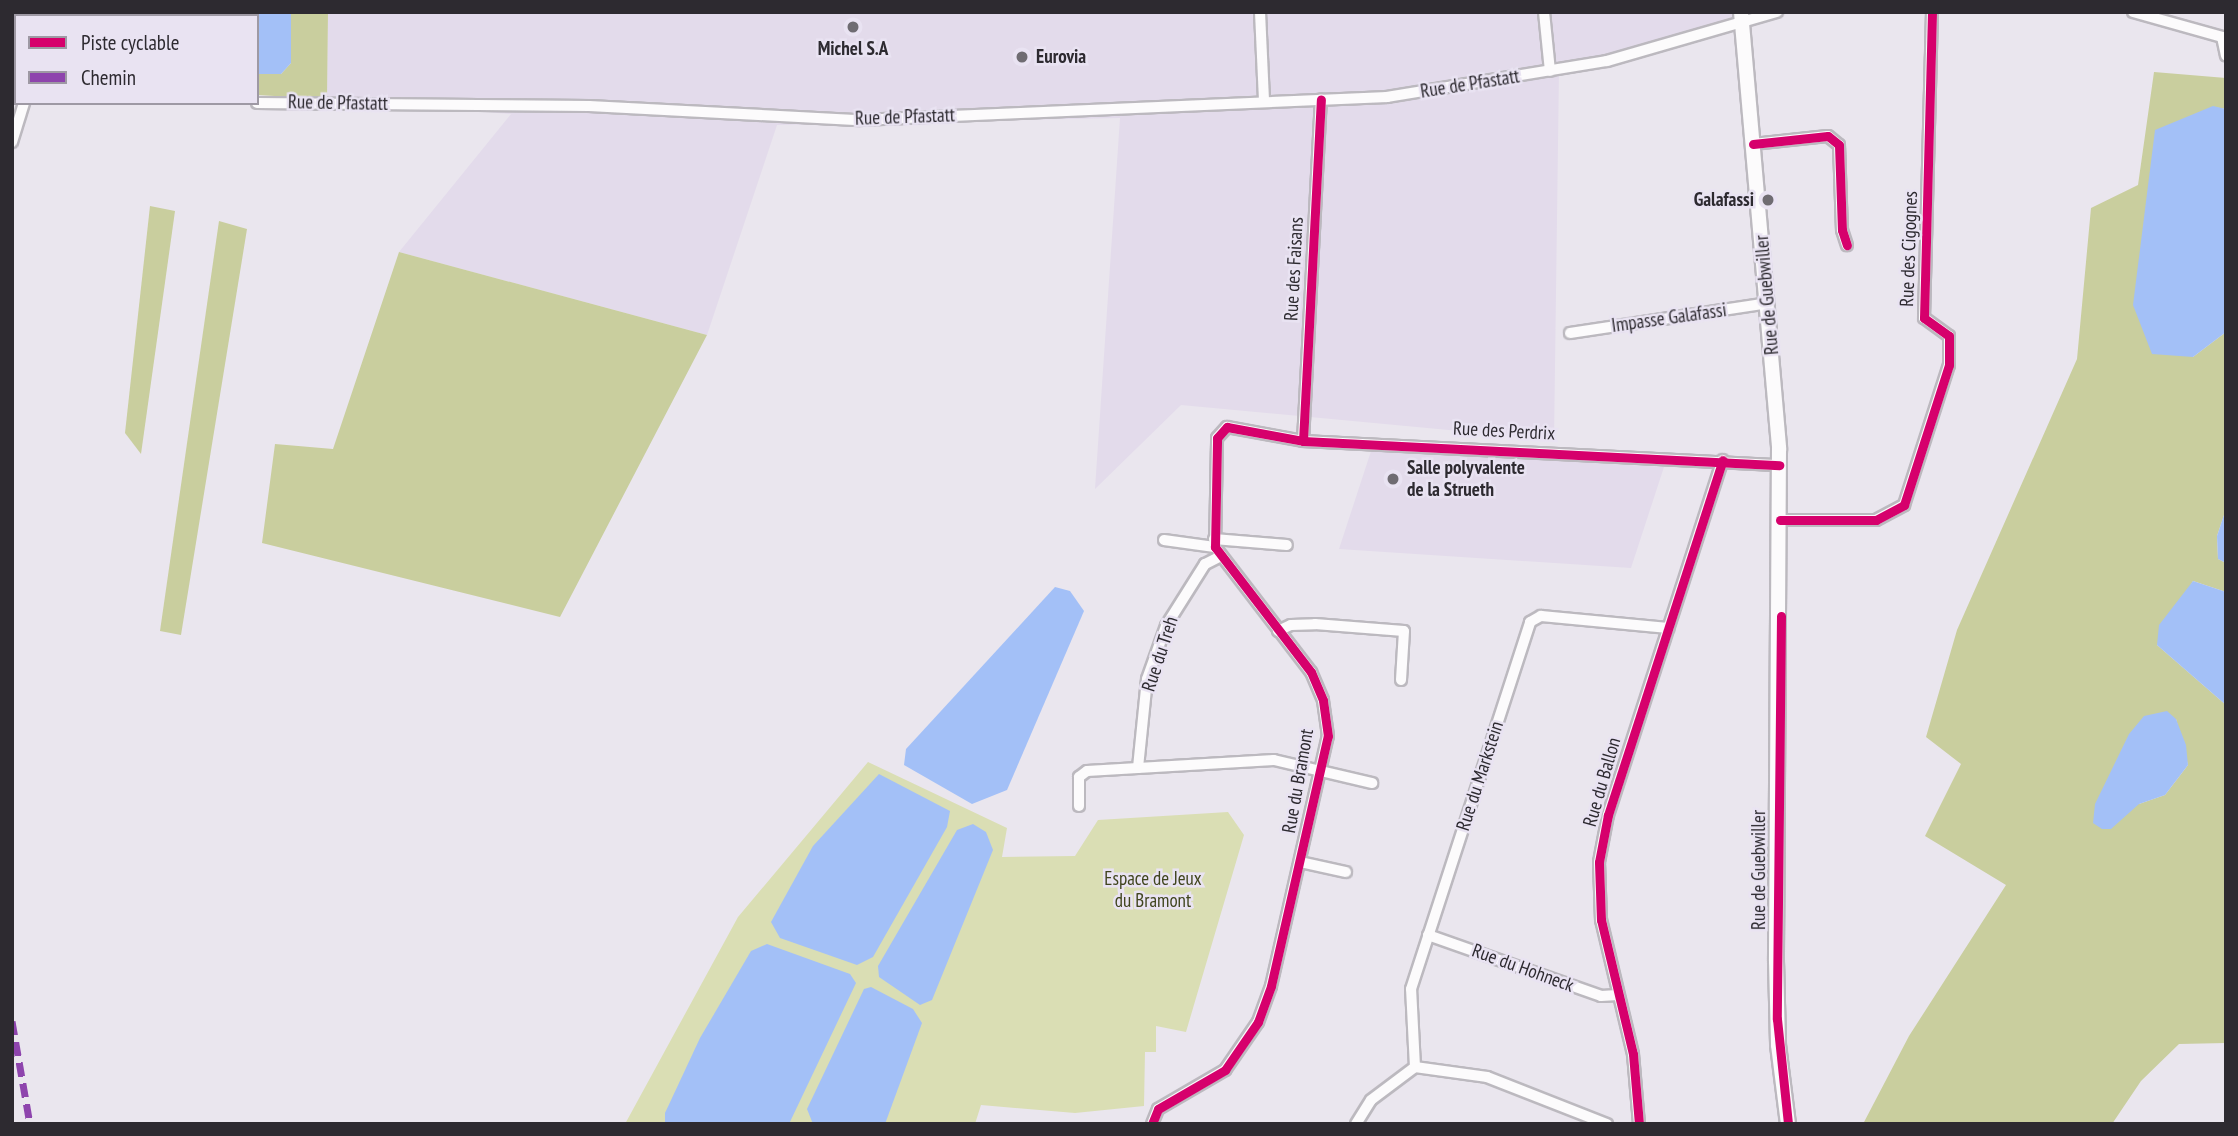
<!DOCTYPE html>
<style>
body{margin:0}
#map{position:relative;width:2238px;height:1136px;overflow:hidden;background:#eae6ee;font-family:"PT Sans Narrow",sans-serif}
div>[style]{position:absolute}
.built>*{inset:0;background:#e3dbeb}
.green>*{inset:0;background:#dadeb4}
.forest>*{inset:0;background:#c9ce9e}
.water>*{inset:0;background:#a3c0f7}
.roads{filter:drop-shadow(2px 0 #bcb9bf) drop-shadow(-2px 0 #bcb9bf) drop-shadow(0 2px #bcb9bf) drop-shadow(0 -2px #bcb9bf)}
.street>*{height:10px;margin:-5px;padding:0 5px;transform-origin:5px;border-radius:5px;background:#fcfbfc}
.secondary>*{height:14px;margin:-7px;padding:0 7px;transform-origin:7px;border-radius:7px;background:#fcfbfc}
.quiet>*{height:7px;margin-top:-3.5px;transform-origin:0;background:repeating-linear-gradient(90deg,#8e44ad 0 14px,transparent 0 21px)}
.cycleway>*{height:9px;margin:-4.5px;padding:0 4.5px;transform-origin:4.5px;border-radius:4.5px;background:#d6006c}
.dots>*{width:19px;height:19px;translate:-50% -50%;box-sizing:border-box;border:4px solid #e9e3f2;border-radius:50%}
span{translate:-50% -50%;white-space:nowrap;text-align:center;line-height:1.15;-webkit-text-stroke:5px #e9e3f2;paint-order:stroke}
.poi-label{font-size:19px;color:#2d2a30;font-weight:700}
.left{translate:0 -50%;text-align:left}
.right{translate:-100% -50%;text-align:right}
.street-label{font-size:19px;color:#2d2a30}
.park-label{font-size:19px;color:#40451e}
.frame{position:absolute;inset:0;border:14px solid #2d2a30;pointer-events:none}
.legend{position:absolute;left:14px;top:14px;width:245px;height:91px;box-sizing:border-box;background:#e9e3f2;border:2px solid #9e99a4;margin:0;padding:9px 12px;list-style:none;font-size:21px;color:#2d2a30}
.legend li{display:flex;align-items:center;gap:14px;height:35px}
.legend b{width:35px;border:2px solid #9e99a4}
</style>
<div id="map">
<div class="built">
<i style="clip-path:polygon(328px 12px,1741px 12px,1742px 21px,1559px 70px,1554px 440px,1181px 405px,1095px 489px,1120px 118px,777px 125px,707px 335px,399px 252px,511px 114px,327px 99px)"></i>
<i style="clip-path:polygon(1373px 445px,1490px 457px,1664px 467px,1631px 568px,1339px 549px)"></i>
</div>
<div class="green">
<i style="clip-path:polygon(868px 762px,1007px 828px,1002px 857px,1075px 856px,1098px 820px,1228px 812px,1244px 835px,1186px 1032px,1156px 1026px,1156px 1052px,1145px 1052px,1144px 1106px,1075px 1113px,981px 1105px,975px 1124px,625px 1124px,738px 917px)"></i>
</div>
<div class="forest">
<i style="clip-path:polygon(291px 12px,328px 12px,327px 99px,257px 95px,257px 74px,281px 74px,291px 63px)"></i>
<i style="clip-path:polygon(evenodd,2154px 72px,2226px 78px,2226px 109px,2213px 107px,2193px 357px,2226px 332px,2226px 509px,2217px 536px,2218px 559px,2226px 563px,2226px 592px,2193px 581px,2157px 645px,2226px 705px,2226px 1043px,2179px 1044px,2141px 1081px,2112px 1124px,1863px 1124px,1909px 1036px,2006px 885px,1925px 836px,1961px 764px,1926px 737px,1957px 630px,2077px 359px,2091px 208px,2138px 185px,2154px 72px,2176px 719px,2188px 765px,2165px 795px,2139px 804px,2176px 719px)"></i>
<i style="clip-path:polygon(150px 206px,175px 211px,141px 454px,125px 433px)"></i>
<i style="clip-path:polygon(219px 221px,247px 229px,181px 635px,160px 631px)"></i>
<i style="clip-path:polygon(399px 252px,707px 335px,560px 617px,262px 543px,275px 444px,333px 449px)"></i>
</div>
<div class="water">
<i style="clip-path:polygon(91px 12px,291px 12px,291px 63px,281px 74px,257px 74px,257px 16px)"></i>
<i style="clip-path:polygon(2213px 106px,2226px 109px,2226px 332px,2193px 357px,2152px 354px,2133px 305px,2155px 130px)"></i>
<i style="clip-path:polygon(2226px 509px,2226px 563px,2218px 559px,2217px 536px)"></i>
<i style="clip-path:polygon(2193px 581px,2226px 592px,2226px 705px,2157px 645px,2159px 625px)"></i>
<i style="clip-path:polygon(1055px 587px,1070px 591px,1084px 611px,1007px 790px,972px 804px,904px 765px,906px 749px)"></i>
<i style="clip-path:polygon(2167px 711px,2176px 719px,2186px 745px,2188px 765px,2165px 795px,2139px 804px,2111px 829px,2102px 829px,2093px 823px,2095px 804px,2129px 734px,2144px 716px)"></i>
<i style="clip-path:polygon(879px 774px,950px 811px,947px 827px,873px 957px,857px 965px,780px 938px,771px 922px,813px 846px)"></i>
<i style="clip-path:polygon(973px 824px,986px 832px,993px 850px,932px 1000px,920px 1005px,879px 977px,878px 966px,957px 830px)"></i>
<i style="clip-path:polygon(767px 944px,850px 974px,856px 983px,789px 1124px,665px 1124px,665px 1113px,700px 1038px,751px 951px)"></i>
<i style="clip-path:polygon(871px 987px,913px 1009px,922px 1023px,885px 1124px,813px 1124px,807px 1109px,864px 989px)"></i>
</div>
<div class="roads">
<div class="street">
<i style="left:1260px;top:12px;width:87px;rotate:87.4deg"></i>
<i style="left:1544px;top:12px;width:59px;rotate:84.2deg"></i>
<i style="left:2133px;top:12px;width:97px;rotate:15.6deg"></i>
<i style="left:2222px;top:37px;width:19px;rotate:78deg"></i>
<i style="left:257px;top:103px;width:332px;rotate:0.5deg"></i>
<i style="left:589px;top:106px;width:271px;rotate:3deg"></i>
<i style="left:860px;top:120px;width:528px;rotate:-2.5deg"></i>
<i style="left:1387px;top:97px;width:223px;rotate:-9.3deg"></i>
<i style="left:1607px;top:61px;width:177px;rotate:-16.1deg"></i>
<i style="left:12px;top:142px;width:41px;rotate:-72.9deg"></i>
<i style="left:1753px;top:144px;width:75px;rotate:-6.1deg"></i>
<i style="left:1828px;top:136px;width:14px;rotate:39deg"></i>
<i style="left:1839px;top:145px;width:85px;rotate:88deg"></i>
<i style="left:1842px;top:230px;width:16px;rotate:72deg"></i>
<i style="left:1570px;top:333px;width:201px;rotate:-8.6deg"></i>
<i style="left:1303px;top:441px;width:342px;rotate:-87deg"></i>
<i style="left:1780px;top:520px;width:96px"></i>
<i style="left:1876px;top:520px;width:32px;rotate:-28deg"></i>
<i style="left:1904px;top:505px;width:147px;rotate:-72.2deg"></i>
<i style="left:1949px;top:365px;width:29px;rotate:-90deg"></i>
<i style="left:1949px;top:336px;width:31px;rotate:-144deg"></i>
<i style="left:1924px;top:318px;width:306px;rotate:-88.5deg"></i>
<i style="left:1214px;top:539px;width:73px;rotate:4.7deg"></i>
<i style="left:1164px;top:540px;width:51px;rotate:7.8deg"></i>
<i style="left:1219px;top:557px;width:16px;rotate:153deg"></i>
<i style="left:1205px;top:564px;width:73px;rotate:122.2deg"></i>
<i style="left:1166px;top:626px;width:56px;rotate:109.7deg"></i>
<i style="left:1147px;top:679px;width:89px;rotate:95.8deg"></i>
<i style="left:1138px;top:768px;width:136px;rotate:-3.4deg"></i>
<i style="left:1274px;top:760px;width:101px;rotate:13.2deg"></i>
<i style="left:1278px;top:631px;width:14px;rotate:-25deg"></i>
<i style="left:1291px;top:625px;width:24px;rotate:-2deg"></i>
<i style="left:1315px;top:624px;width:89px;rotate:4.5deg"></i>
<i style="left:1404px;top:631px;width:49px;rotate:93.5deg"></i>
<i style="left:1079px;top:806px;width:29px;rotate:-90deg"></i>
<i style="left:1079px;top:777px;width:10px;rotate:-37deg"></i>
<i style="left:1087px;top:771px;width:51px;rotate:-3.4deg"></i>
<i style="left:1300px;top:862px;width:47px;rotate:12.3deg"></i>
<i style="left:1428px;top:935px;width:183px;rotate:19.4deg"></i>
<i style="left:1601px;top:996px;width:17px;rotate:-3deg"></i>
<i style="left:1415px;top:1067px;width:78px;rotate:-92.9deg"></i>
<i style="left:1411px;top:989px;width:386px;rotate:-72deg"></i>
<i style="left:1530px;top:622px;width:13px;rotate:-29deg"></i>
<i style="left:1541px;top:616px;width:128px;rotate:5.4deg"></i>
<i style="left:1152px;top:1124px;width:16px;rotate:-68deg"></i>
<i style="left:1158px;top:1109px;width:78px;rotate:-30.2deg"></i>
<i style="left:1225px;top:1070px;width:58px;rotate:-55.5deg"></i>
<i style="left:1258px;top:1022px;width:38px;rotate:-70deg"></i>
<i style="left:1271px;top:986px;width:256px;rotate:-77.2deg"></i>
<i style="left:1328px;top:736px;width:36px;rotate:-98deg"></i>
<i style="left:1323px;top:700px;width:30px;rotate:-113deg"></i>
<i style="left:1311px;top:672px;width:158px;rotate:-127.5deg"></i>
<i style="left:1215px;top:547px;width:109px;rotate:-88.9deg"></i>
<i style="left:1217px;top:438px;width:15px;rotate:-48deg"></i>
<i style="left:1227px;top:427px;width:77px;rotate:10.4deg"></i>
<i style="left:1303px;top:441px;width:477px;rotate:2.9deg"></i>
<i style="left:1356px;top:1124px;width:28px;rotate:-58deg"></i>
<i style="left:1371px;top:1100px;width:55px;rotate:-36.9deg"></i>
<i style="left:1415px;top:1067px;width:73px;rotate:7.9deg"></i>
<i style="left:1487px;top:1077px;width:129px;rotate:21.4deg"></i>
<i style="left:1639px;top:1124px;width:70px;rotate:-94.9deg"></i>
<i style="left:1633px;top:1054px;width:138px;rotate:-103.4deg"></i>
<i style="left:1601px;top:920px;width:58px;rotate:-92deg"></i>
<i style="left:1599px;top:862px;width:48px;rotate:-79.2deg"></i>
<i style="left:1608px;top:815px;width:373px;rotate:-72.1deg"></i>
</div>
<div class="secondary">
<i style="left:1741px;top:12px;width:438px;rotate:85deg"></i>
<i style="left:1779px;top:448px;width:513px;rotate:90.34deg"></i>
<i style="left:1776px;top:961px;width:84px;rotate:88.6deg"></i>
<i style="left:1778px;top:1045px;width:80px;rotate:82.8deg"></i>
</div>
</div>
<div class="quiet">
<i style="left:12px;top:1021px;width:105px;rotate:80.1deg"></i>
</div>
<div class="cycleway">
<i style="left:1753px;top:144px;width:75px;rotate:-6.1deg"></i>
<i style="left:1828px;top:136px;width:14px;rotate:39deg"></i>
<i style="left:1839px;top:145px;width:85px;rotate:88deg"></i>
<i style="left:1842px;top:230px;width:16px;rotate:72deg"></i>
<i style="left:1303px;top:441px;width:342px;rotate:-87deg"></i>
<i style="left:1780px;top:520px;width:96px"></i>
<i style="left:1876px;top:520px;width:32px;rotate:-28deg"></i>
<i style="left:1904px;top:505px;width:147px;rotate:-72.2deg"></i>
<i style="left:1949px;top:365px;width:29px;rotate:-90deg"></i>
<i style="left:1949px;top:336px;width:31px;rotate:-144deg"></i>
<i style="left:1924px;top:318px;width:306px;rotate:-88.5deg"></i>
<i style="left:1781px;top:616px;width:403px;rotate:90.6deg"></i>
<i style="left:1777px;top:1019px;width:106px;rotate:84deg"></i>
<i style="left:1152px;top:1124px;width:16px;rotate:-68deg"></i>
<i style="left:1158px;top:1109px;width:78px;rotate:-30.2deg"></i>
<i style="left:1225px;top:1070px;width:58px;rotate:-55.5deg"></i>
<i style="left:1258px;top:1022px;width:38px;rotate:-70deg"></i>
<i style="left:1271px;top:986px;width:256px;rotate:-77.2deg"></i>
<i style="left:1328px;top:736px;width:36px;rotate:-98deg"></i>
<i style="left:1323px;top:700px;width:30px;rotate:-113deg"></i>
<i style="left:1311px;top:672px;width:158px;rotate:-127.5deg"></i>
<i style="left:1215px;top:547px;width:109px;rotate:-88.9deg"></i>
<i style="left:1217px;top:438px;width:15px;rotate:-48deg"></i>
<i style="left:1227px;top:427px;width:77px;rotate:10.4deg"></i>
<i style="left:1303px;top:441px;width:477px;rotate:2.9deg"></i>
<i style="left:1639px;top:1124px;width:70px;rotate:-94.9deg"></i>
<i style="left:1633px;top:1054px;width:138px;rotate:-103.4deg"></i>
<i style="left:1601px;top:920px;width:58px;rotate:-92deg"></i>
<i style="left:1599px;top:862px;width:48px;rotate:-79.2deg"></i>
<i style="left:1608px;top:815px;width:373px;rotate:-72.1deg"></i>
</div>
<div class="dots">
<i style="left:853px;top:27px;background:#6f6c72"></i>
<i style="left:1022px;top:57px;background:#6f6c72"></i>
<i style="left:1768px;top:200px;background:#6f6c72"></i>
<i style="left:1393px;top:479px;background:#6f6c72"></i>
</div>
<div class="poi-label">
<span style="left:853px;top:49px">Michel S.A</span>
<span class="left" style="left:1036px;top:57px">Eurovia</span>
<span class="right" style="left:1754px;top:200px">Galafassi</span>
<span class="left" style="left:1407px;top:479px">Salle polyvalente<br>de la Strueth</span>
</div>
<div class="street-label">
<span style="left:1470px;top:84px;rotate:-9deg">Rue de Pfastatt</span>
<span style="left:338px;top:103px;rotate:1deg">Rue de Pfastatt</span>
<span style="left:905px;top:117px;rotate:-2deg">Rue de Pfastatt</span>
<span style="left:1909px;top:249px;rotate:-88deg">Rue des Cigognes</span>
<span style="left:1294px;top:269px;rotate:-87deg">Rue des Faisans</span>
<span style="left:1767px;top:295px;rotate:-95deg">Rue de Guebwiller</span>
<span style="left:1669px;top:318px;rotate:-8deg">Impasse Galafassi</span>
<span style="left:1504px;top:431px;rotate:3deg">Rue des Perdrix</span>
<span style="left:1160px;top:654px;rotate:-72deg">Rue du Treh</span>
<span style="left:1480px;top:776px;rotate:-72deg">Rue du Markstein</span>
<span style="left:1298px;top:781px;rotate:-80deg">Rue du Bramont</span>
<span style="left:1602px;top:782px;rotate:-74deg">Rue du Ballon</span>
<span style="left:1759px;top:870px;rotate:-90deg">Rue de Guebwiller</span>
<span style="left:1523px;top:968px;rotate:20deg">Rue du Hohneck</span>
</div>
<div class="park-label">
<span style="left:1153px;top:890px">Espace de Jeux<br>du Bramont</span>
</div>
<div class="frame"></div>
<ul class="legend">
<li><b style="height:9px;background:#d6006c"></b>Piste cyclable</li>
<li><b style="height:9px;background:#8e44ad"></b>Chemin</li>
</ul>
</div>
